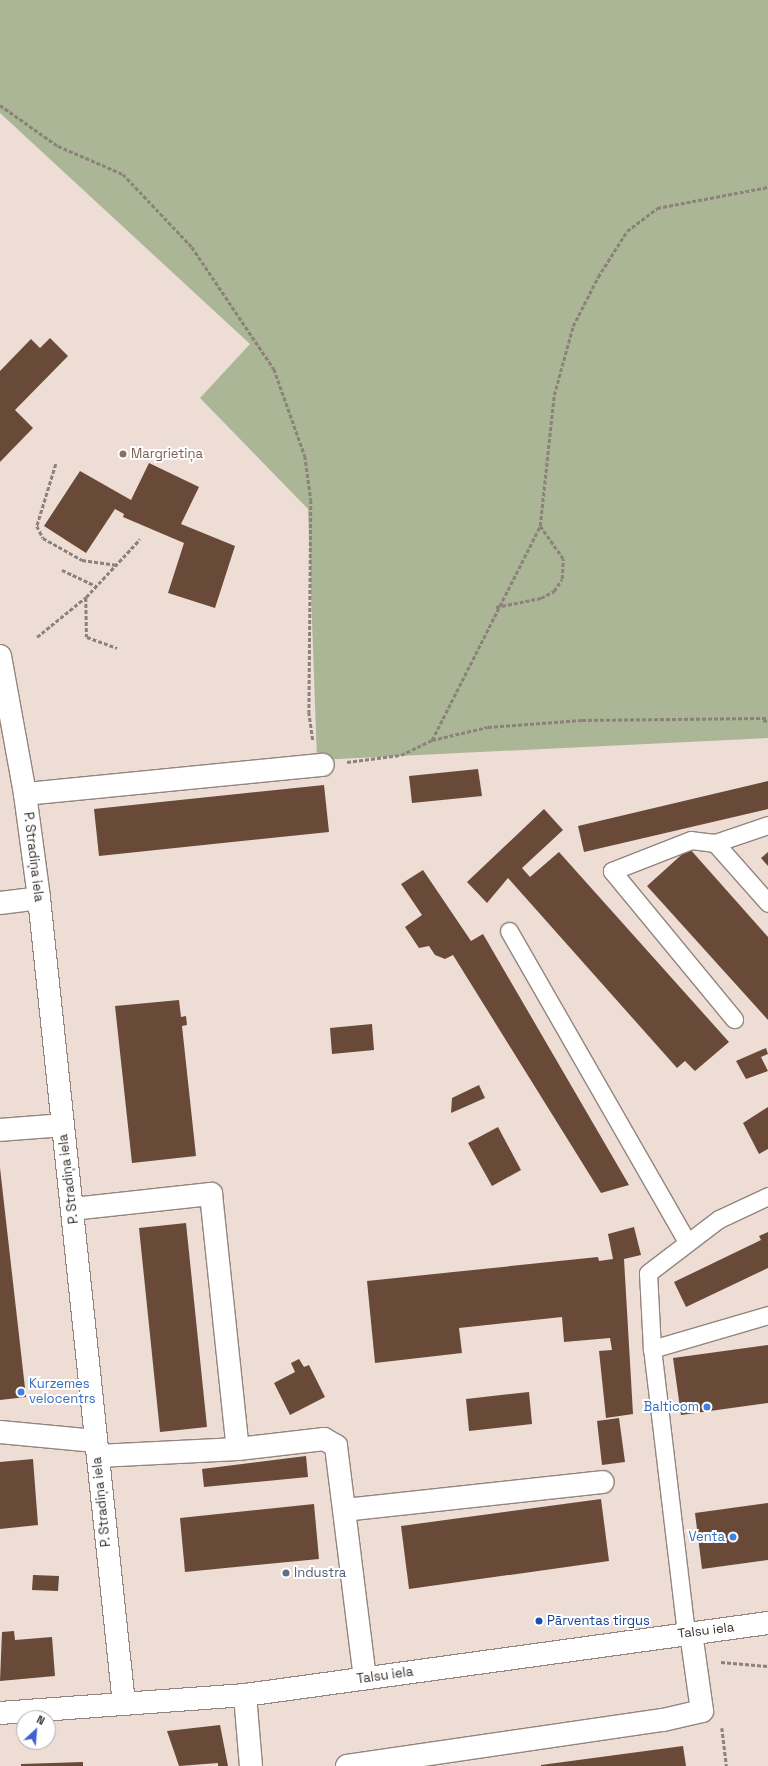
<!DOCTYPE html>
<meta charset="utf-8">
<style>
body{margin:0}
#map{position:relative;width:768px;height:1766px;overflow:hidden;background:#edddd4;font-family:"Space Grotesk",sans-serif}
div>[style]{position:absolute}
.green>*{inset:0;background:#aab695}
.building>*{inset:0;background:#694a38}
.path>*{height:2.5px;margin-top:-1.25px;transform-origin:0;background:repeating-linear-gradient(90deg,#8c817b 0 4px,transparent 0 6px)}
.roads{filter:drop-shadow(1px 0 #93857d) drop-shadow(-1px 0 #93857d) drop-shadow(0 1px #93857d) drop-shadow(0 -1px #93857d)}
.service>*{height:17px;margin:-8.5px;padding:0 8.5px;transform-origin:8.5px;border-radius:8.5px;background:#fff}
.minor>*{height:22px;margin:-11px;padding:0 11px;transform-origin:11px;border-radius:11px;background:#fff}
.tertiary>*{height:22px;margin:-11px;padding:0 11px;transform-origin:11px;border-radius:11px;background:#fff}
.dots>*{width:11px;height:11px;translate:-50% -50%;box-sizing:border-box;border:2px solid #fff;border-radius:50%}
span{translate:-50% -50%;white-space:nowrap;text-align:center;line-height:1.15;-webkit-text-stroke:4px #fff;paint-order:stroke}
.education-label{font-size:13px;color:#785e54}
.left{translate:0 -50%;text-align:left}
.street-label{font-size:13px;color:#352f2c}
.shop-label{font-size:13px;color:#366cbe}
.right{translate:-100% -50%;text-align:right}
.service-label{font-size:13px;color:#4e5e75}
.transit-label{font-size:13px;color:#164399}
.north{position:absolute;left:16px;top:1710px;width:40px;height:40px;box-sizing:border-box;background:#fff;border:1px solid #aeacab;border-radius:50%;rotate:26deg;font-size:11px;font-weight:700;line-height:16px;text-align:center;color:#352f2c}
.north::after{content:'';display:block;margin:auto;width:14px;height:18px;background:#3e60d2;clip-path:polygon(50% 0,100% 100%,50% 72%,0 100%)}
</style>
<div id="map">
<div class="green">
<i style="clip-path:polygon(0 0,768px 0,768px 738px,317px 760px,308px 509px,200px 398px,250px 344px,0 113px)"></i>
</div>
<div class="building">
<i style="clip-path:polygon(50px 338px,68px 356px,15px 410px,33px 428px,0 462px,0 371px,31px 339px,40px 348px)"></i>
<i style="clip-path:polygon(149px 463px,199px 487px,181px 524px,235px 546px,215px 608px,168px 593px,184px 543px,123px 517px,124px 514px,115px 509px,86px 553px,44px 526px,80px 471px,131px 500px)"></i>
<i style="clip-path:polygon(478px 769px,482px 796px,412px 803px,409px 776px)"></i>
<i style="clip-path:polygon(768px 781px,768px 809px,584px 852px,578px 826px)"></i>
<i style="clip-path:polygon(324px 785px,329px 832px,99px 856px,94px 809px)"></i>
<i style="clip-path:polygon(544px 809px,563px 830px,522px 868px,530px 877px,559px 852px,729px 1042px,695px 1071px,685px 1061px,677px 1068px,508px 878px,487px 903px,467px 882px)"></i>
<i style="clip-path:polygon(689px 848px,768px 937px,768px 1020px,647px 886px)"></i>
<i style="clip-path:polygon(768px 852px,768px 866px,761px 858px)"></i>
<i style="clip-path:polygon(423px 870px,471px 941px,483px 934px,629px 1185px,601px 1193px,453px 955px,445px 959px,435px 955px,429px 946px,419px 948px,405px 927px,422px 915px,401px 884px)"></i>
<i style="clip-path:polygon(179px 1000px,181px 1017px,186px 1016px,187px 1025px,182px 1026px,196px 1156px,132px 1163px,115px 1006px)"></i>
<i style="clip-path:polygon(372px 1024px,374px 1050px,332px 1054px,330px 1028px)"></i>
<i style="clip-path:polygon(766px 1048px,768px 1054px,761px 1057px,768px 1071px,746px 1079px,736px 1061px)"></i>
<i style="clip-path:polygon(479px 1085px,485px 1098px,451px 1113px,452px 1098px)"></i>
<i style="clip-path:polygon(768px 1107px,768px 1149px,759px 1154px,743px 1123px)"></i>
<i style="clip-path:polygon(498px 1127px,521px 1170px,492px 1186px,468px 1143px)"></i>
<i style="clip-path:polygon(0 1168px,26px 1397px,0 1400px)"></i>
<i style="clip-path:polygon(186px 1223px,207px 1427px,160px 1432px,139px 1228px)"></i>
<i style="clip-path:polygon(634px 1227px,641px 1255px,624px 1259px,633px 1414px,606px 1418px,599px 1351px,612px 1350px,610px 1338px,564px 1342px,562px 1317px,459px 1328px,462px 1353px,375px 1363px,367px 1281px,598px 1257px,599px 1261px,613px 1259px,608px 1234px)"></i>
<i style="clip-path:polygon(768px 1232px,768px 1268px,686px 1307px,674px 1282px,761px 1240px,759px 1236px)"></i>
<i style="clip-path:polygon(768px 1345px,768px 1403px,681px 1415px,673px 1358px)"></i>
<i style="clip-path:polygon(299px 1359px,304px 1367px,309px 1365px,325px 1397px,290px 1415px,274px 1383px,295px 1372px,291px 1363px)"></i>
<i style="clip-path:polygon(529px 1392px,532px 1424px,469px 1431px,466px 1399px)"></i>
<i style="clip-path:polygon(619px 1418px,625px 1462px,602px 1465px,597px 1421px)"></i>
<i style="clip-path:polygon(306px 1456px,308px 1477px,204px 1487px,202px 1469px)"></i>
<i style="clip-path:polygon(33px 1459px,38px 1525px,0 1529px,0 1462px)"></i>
<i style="clip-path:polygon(601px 1499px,609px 1561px,409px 1589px,401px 1526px)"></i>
<i style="clip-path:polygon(768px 1503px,768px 1560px,702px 1569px,695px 1513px)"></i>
<i style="clip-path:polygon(314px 1504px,319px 1559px,185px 1572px,180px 1518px)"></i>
<i style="clip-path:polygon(33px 1575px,59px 1576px,58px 1591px,32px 1590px)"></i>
<i style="clip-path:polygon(14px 1631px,15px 1640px,52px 1637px,55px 1676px,0 1681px,2px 1632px)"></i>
<i style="clip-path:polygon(220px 1725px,228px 1766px,218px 1766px,218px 1763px,179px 1766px,167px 1731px)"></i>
<i style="clip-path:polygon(683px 1746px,686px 1766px,541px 1766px,541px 1765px)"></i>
<i style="clip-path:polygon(83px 1762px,83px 1766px,21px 1766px,21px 1764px)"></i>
</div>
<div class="path">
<i style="left:0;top:105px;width:71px;rotate:35.3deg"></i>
<i style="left:58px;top:146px;width:71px;rotate:23.3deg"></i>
<i style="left:123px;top:174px;width:100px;rotate:46.6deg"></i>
<i style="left:192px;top:247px;width:147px;rotate:56.1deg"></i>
<i style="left:274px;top:369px;width:92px;rotate:70.4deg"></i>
<i style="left:305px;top:456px;width:44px;rotate:82.2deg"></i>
<i style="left:311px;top:500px;width:212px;rotate:90.5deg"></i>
<i style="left:309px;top:712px;width:29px;rotate:82deg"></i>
<i style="left:56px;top:464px;width:65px;rotate:107deg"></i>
<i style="left:37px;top:526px;width:13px;rotate:63deg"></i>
<i style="left:43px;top:538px;width:45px;rotate:29.4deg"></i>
<i style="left:82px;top:560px;width:34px;rotate:8deg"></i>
<i style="left:62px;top:570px;width:38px;rotate:25deg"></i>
<i style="left:86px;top:598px;width:39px;rotate:89deg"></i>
<i style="left:87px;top:637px;width:32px;rotate:20deg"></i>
<i style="left:496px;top:607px;width:46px;rotate:-11.3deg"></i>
<i style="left:541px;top:598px;width:15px;rotate:-28deg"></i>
<i style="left:554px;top:591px;width:14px;rotate:-56deg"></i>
<i style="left:562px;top:579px;width:20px;rotate:-87deg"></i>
<i style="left:563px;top:559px;width:40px;rotate:-124.9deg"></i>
<i style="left:37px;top:637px;width:63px;rotate:-39.2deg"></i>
<i style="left:86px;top:597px;width:79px;rotate:-47deg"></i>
<i style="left:763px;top:720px;width:5px;rotate:11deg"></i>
<i style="left:432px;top:740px;width:240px;rotate:-63.2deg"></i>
<i style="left:540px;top:526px;width:132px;rotate:-83.9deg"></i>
<i style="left:554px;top:395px;width:72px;rotate:-74.6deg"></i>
<i style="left:573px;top:326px;width:55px;rotate:-63deg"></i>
<i style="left:598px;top:277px;width:54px;rotate:-57.8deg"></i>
<i style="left:627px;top:231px;width:38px;rotate:-37deg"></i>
<i style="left:657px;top:208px;width:113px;rotate:-10.7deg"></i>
<i style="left:347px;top:762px;width:54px;rotate:-7.4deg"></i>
<i style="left:401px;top:755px;width:34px;rotate:-26deg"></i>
<i style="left:432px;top:740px;width:57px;rotate:-13.1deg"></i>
<i style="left:488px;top:727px;width:94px;rotate:-4.3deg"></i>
<i style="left:582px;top:720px;width:186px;rotate:-0.6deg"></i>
<i style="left:721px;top:1662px;width:47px;rotate:4.9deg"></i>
<i style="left:722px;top:1728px;width:38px;rotate:83deg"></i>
</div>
<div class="roads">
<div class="service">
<i style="left:768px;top:825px;width:56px;rotate:161.2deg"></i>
<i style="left:715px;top:843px;width:80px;rotate:48.5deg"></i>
<i style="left:715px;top:843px;width:24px;rotate:-173deg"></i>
<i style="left:691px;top:840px;width:85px;rotate:158.6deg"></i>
<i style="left:612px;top:871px;width:192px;rotate:50.5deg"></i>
<i style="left:509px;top:931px;width:358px;rotate:60.2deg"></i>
<i style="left:652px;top:1349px;width:76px;rotate:-93deg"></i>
<i style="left:648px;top:1273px;width:89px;rotate:-37.3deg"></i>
<i style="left:719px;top:1219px;width:54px;rotate:-25.1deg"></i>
<i style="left:686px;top:1633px;width:286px;rotate:-96.8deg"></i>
<i style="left:652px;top:1349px;width:121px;rotate:-16.3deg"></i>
</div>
<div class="minor">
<i style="left:0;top:656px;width:140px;rotate:79.7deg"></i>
<i style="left:25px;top:794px;width:105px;rotate:82.3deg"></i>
<i style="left:39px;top:898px;width:810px;rotate:83.98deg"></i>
<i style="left:25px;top:794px;width:299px;rotate:-5.6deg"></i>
<i style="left:0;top:903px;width:39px;rotate:-7deg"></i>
<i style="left:0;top:1130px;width:63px;rotate:-4.5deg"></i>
<i style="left:73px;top:1209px;width:139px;rotate:-6.2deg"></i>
<i style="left:211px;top:1194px;width:256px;rotate:84deg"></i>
<i style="left:0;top:1432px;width:96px;rotate:5.4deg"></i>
<i style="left:98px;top:1456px;width:140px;rotate:-2.9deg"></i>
<i style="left:238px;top:1449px;width:87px;rotate:-6.6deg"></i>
<i style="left:324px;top:1439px;width:14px;rotate:30deg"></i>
<i style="left:336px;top:1446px;width:234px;rotate:82.9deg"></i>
<i style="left:345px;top:1510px;width:259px;rotate:-6.2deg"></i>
<i style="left:245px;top:1695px;width:71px;rotate:85.2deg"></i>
<i style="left:347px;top:1766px;width:319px;rotate:-8.3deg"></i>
<i style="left:663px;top:1720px;width:40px;rotate:-13deg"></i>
<i style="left:702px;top:1711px;width:79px;rotate:-98deg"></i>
</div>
<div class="tertiary">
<i style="left:0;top:1713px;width:246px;rotate:-4.2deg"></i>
<i style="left:245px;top:1695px;width:528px;rotate:-7.84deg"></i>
</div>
</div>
<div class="dots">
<i style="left:123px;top:454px;background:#8d6e63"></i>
<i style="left:21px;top:1392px;background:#3f7fe0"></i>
<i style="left:707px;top:1407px;background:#3f7fe0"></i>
<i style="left:733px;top:1537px;background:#3f7fe0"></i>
<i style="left:286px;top:1573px;background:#5c6f8a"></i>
<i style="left:539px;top:1621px;background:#1a4fb4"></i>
</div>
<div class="education-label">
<span class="left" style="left:131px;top:454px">Margrietiņa</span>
</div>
<div class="street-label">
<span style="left:33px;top:857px;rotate:83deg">P. Stradiņa iela</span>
<span style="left:69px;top:1179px;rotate:-97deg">P. Stradiņa iela</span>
<span style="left:102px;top:1502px;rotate:-96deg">P. Stradiņa iela</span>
<span style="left:706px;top:1631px;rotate:-7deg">Talsu iela</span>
<span style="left:385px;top:1676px;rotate:-8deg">Talsu iela</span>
</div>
<div class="shop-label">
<span class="left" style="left:29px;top:1392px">Kurzemes<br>velocentrs</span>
<span class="right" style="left:699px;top:1407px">Balticom</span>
<span class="right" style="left:725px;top:1537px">Venta</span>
</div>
<div class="service-label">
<span class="left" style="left:294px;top:1573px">Industra</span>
</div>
<div class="transit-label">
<span class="left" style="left:547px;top:1621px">Pārventas tirgus</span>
</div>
<div class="north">N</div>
</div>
